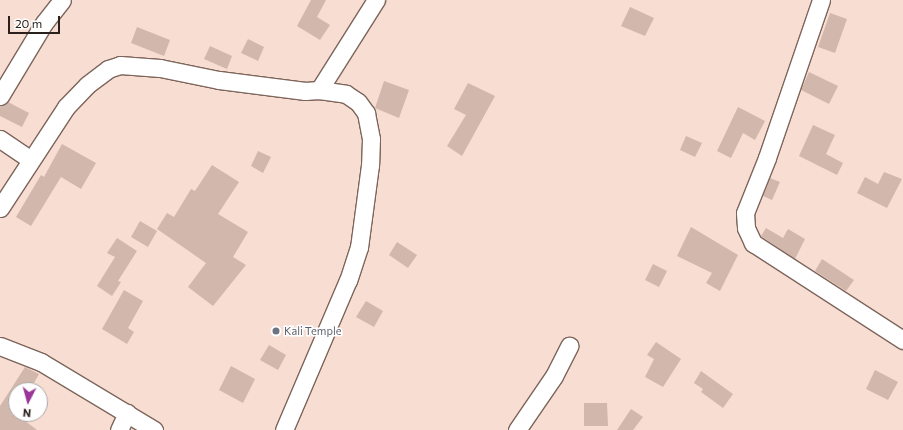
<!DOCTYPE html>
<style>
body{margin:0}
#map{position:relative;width:903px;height:430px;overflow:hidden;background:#f8ddd2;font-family:Commissioner,sans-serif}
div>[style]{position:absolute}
.building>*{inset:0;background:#d2b7ad}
.roads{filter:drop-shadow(1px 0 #7d655b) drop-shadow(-1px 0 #7d655b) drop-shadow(0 1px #7d655b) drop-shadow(0 -1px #7d655b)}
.minor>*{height:17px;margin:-8.5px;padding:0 8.5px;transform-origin:8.5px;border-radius:8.5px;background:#fff}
.dots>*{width:11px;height:11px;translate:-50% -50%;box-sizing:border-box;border:2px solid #fff;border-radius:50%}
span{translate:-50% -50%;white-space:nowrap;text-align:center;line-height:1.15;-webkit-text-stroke:3px #fff;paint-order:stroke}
.worship-label{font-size:11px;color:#5b616d}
.left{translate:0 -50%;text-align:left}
.north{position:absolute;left:8px;top:382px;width:40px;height:40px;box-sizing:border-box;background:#fff;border:1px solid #aaa6a4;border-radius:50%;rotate:186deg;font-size:11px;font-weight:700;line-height:16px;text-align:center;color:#2a201c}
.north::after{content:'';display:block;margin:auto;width:14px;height:18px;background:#9a359a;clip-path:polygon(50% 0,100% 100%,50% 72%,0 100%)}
.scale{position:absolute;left:8px;top:16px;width:52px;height:18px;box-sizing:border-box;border:2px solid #2a201c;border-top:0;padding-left:5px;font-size:12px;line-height:14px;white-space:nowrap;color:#2a201c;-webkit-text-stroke:3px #fff;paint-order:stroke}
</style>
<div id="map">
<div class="building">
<i style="clip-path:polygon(311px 0,326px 0,317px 17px,330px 25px,320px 40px,297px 26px)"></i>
<i style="clip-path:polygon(630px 7px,654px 18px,645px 36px,621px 26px)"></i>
<i style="clip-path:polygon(830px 13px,847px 19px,835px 53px,818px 47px)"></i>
<i style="clip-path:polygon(137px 27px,170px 40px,164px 56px,131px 43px)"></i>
<i style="clip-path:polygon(248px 39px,264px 47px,258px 61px,241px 53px)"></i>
<i style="clip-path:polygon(210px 46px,232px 56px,227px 69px,204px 59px)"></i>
<i style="clip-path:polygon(809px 72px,838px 86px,829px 104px,801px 90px)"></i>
<i style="clip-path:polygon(384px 81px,409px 90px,399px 118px,375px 108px)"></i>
<i style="clip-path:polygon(468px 83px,495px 96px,462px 156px,447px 146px,466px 115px,454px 109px)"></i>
<i style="clip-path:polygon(8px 102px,29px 113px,22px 127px,0 116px,0 106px)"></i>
<i style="clip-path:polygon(738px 107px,765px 121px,755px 140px,743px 133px,731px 158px,717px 151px)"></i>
<i style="clip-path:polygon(813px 125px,835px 135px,826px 154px,843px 163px,837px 175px,799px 156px)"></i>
<i style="clip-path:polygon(686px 136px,702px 143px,695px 157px,680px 150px)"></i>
<i style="clip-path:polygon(62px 144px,96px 163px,81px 189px,61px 177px,31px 226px,16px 217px,41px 175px,44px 177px)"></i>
<i style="clip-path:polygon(258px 151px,271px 157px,263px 173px,251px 166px)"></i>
<i style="clip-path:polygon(212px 165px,239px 182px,218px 214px,248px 232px,233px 257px,246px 265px,213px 306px,188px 287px,206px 263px,157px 229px,167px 213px,174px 217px,191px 189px,195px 191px)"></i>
<i style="clip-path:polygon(884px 172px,902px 179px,887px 208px,857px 193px,865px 177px,878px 184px)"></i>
<i style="clip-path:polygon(770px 178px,780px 182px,772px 200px,763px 196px)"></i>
<i style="clip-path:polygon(140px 221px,157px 231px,148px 247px,131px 237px)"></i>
<i style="clip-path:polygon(691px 227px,738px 255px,720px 291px,706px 283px,712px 273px,677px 256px)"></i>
<i style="clip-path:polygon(766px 228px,783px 238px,788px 229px,805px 239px,795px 259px,761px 236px)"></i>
<i style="clip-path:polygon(117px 238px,137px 251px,118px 281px,121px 282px,112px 296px,97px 286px,115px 257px,107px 253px)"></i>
<i style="clip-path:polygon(397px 242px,417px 255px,408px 268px,389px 255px)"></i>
<i style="clip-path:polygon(822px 259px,854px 280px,846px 291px,815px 271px)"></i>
<i style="clip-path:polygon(653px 264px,667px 271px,659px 287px,645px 280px)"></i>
<i style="clip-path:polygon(124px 290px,143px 301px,128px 328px,134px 332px,127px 344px,102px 329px)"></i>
<i style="clip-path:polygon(366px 301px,383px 311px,374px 327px,356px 317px)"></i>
<i style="clip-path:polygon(656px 342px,681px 359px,663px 387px,645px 377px,654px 359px,647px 355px)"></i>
<i style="clip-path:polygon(269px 345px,286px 355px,278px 370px,260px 360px)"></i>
<i style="clip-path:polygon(231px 366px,255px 379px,243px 403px,219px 390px)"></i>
<i style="clip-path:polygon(25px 367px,39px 374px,30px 390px,16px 390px,16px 414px,37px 430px,0 430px,0 406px)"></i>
<i style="clip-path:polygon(875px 370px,898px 382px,888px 400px,866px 389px)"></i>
<i style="clip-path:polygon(701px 371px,733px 394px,723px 408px,701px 392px,703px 389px,694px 383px)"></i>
<i style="clip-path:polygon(584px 403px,607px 403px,608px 426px,584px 426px)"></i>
<i style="clip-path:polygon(631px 409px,643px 417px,633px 430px,617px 430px)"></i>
</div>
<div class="roads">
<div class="minor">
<i style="left:821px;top:0;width:167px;rotate:108.9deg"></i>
<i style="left:767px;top:158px;width:59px;rotate:111.8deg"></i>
<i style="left:745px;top:213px;width:15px;rotate:86deg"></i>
<i style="left:746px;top:228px;width:17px;rotate:65deg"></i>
<i style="left:753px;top:243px;width:179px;rotate:32.9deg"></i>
<i style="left:319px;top:90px;width:107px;rotate:-57.7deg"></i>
<i style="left:0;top:96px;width:85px;rotate:-58.9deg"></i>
<i style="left:44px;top:23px;width:29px;rotate:-52deg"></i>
<i style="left:0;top:139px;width:37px;rotate:34deg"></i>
<i style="left:0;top:208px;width:121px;rotate:-56.8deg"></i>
<i style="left:66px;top:107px;width:30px;rotate:-46deg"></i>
<i style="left:87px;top:85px;width:26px;rotate:-37deg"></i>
<i style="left:108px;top:69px;width:13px;rotate:-18deg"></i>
<i style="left:120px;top:65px;width:40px;rotate:4.3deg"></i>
<i style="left:160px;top:68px;width:60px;rotate:11.5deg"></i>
<i style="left:219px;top:80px;width:87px;rotate:7.3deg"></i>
<i style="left:305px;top:91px;width:14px;rotate:-4deg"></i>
<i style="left:319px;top:90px;width:27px;rotate:8deg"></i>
<i style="left:346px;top:94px;width:14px;rotate:34deg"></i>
<i style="left:358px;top:102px;width:14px;rotate:54deg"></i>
<i style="left:366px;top:113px;width:26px;rotate:79deg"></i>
<i style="left:371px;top:139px;width:26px;rotate:92deg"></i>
<i style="left:370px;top:165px;width:83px;rotate:97.6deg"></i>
<i style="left:359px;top:247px;width:35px;rotate:108deg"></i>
<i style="left:348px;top:280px;width:163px;rotate:113.1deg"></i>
<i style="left:0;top:346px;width:44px;rotate:21.3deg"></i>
<i style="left:41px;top:362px;width:132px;rotate:31deg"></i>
<i style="left:119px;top:430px;width:19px;rotate:-65deg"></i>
<i style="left:517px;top:430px;width:65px;rotate:-55.6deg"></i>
<i style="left:554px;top:376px;width:34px;rotate:-63deg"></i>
</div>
</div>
<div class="dots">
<i style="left:276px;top:331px;background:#6b7280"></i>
</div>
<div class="worship-label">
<span class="left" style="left:284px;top:331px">Kali Temple</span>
</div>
<div class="north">N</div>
<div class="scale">20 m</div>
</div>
